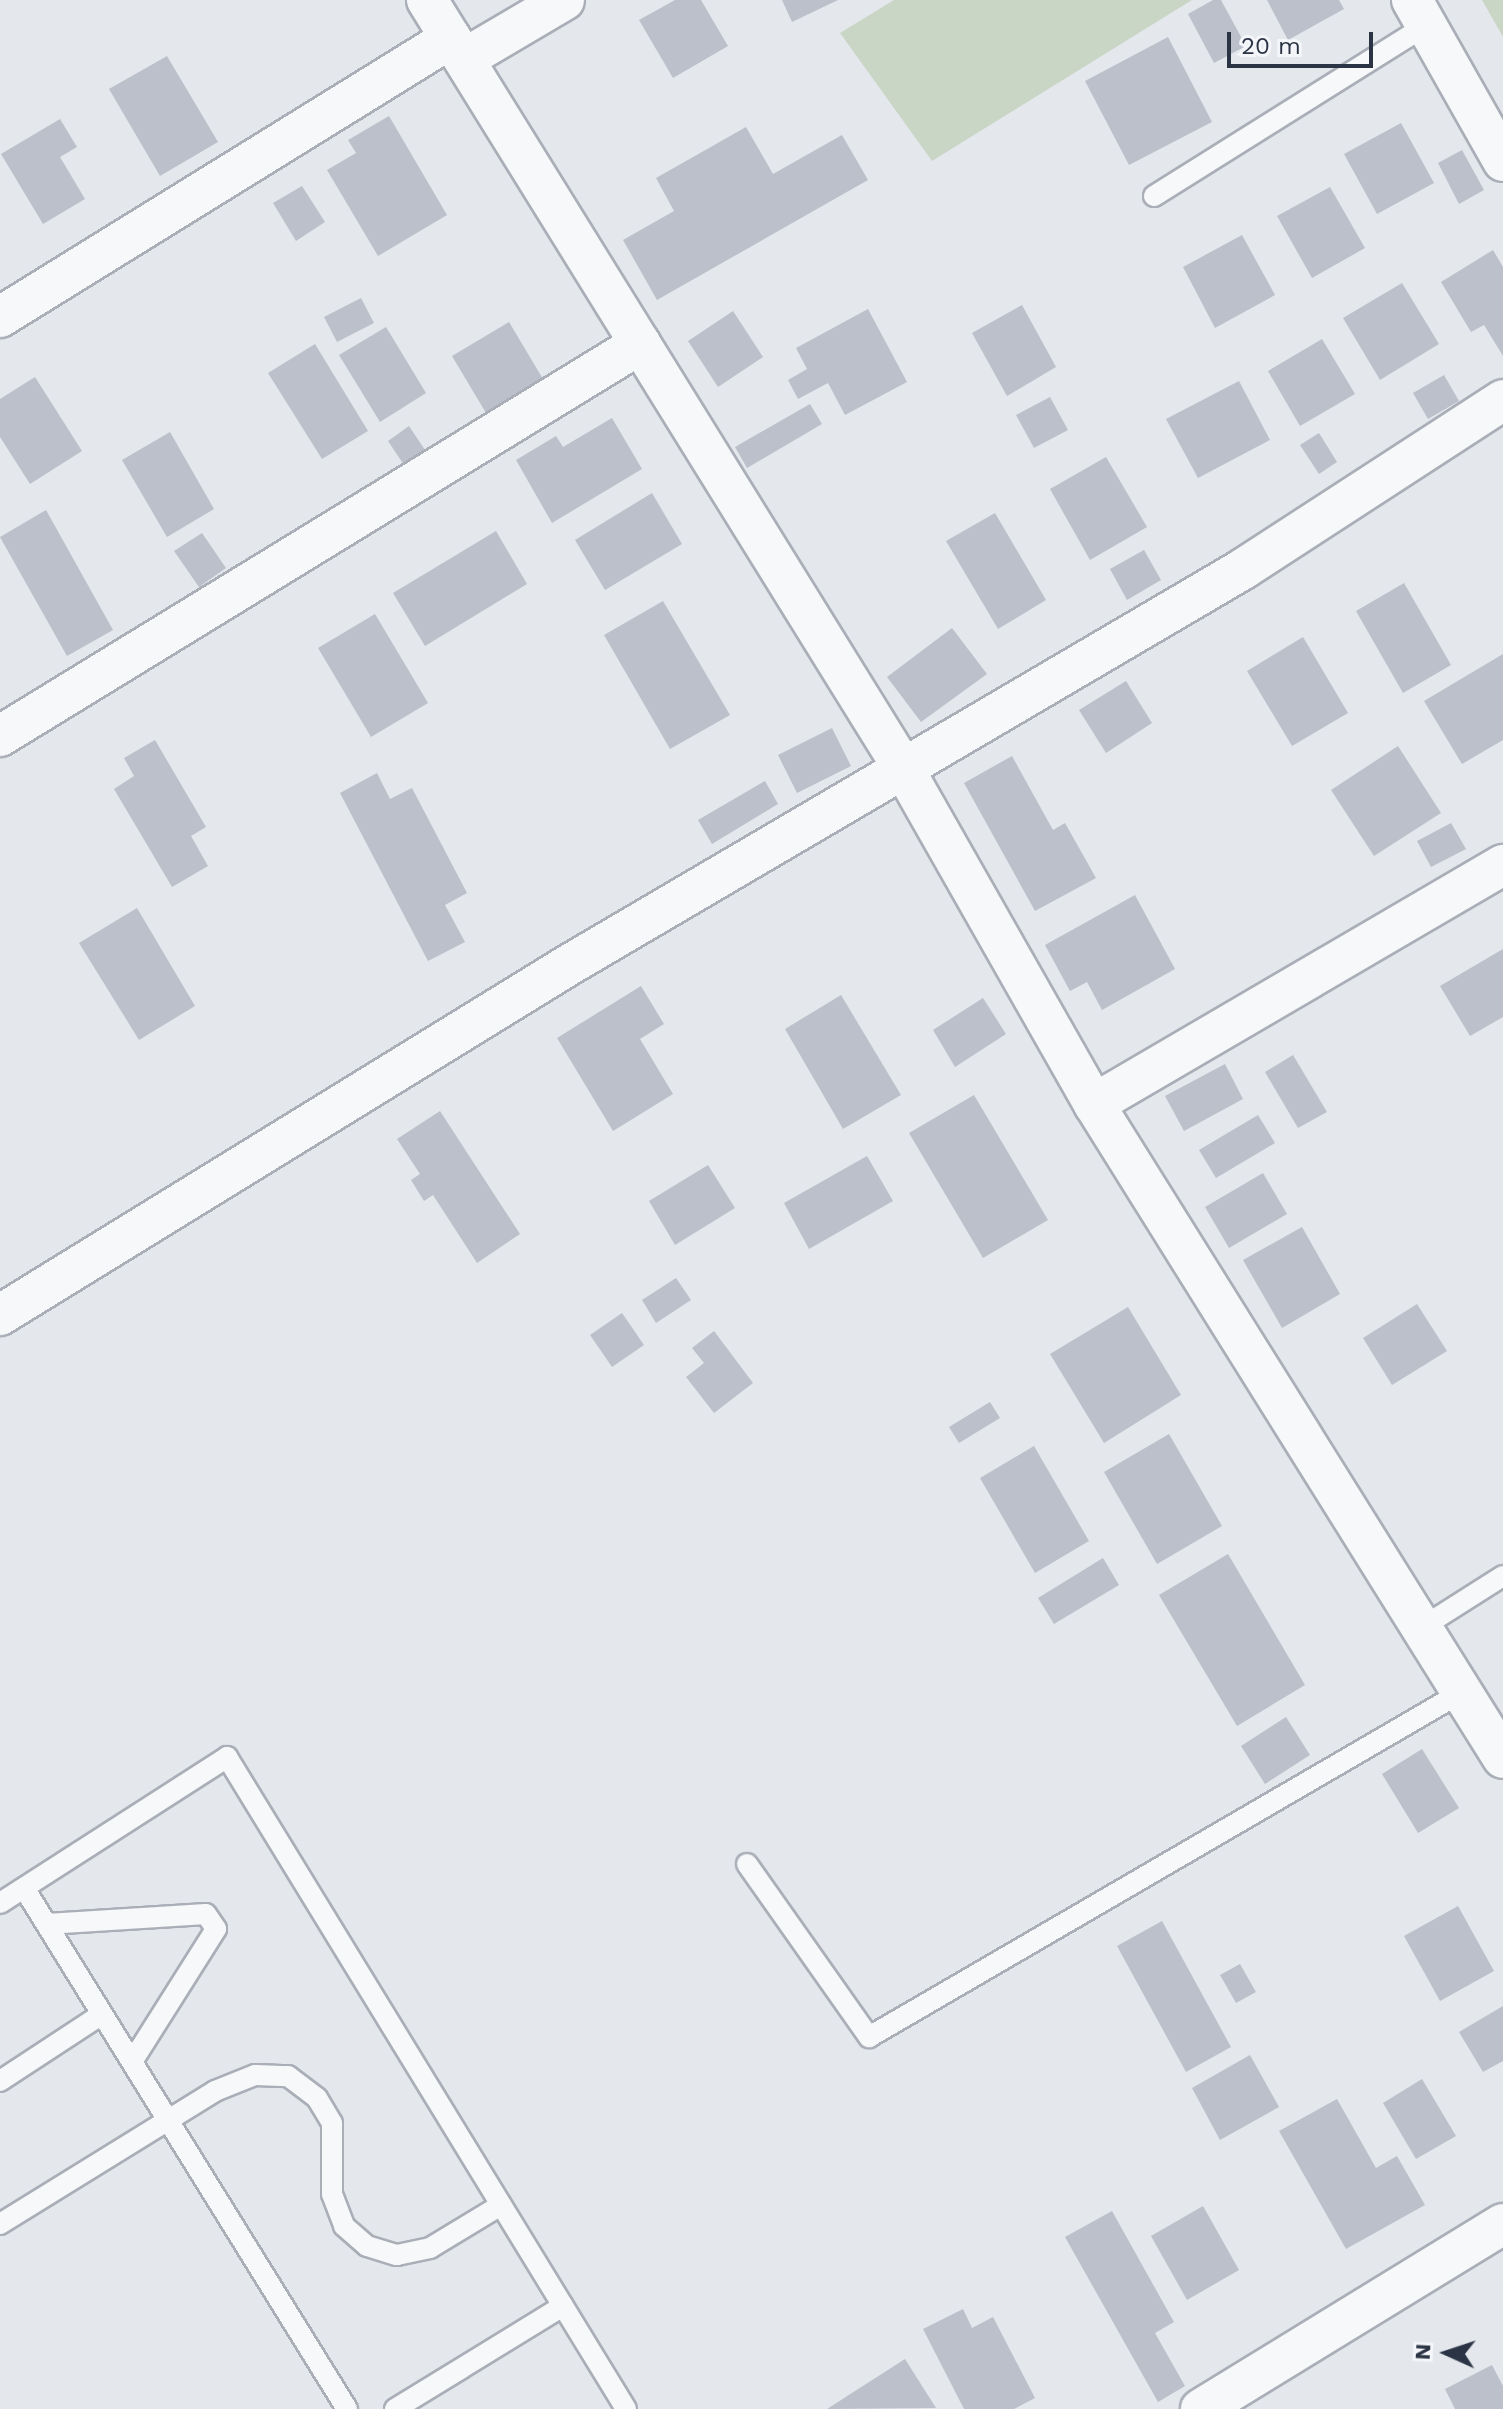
<!DOCTYPE html>
<style>
body{margin:0}
#map{position:relative;width:1503px;height:2409px;overflow:hidden;background:#e4e7ec;font-family:"Work Sans",sans-serif}
div>[style]{position:absolute}
.green>*{inset:0;background:#c9d6c5}
.building>*{inset:0;background:#bbc0ca}
.roads{filter:drop-shadow(2px 0 #a9aeb7) drop-shadow(-2px 0 #a9aeb7) drop-shadow(0 2px #a9aeb7) drop-shadow(0 -2px #a9aeb7)}
.service>*{height:20px;margin:-10px;padding:0 10px;transform-origin:10px;border-radius:10px;background:#f7f8fa}
.minor>*{height:40px;margin:-20px;padding:0 20px;transform-origin:20px;border-radius:20px;background:#f7f8fa}
span{translate:-50% -50%;white-space:nowrap;text-align:center;line-height:1.15;-webkit-text-stroke:7px #f4f6f9;paint-order:stroke}
.north{position:absolute;left:1407px;top:2313px;width:80px;height:80px;-webkit-text-stroke:6px #f4f6f9;paint-order:stroke;rotate:273deg;font-size:22px;font-weight:700;line-height:32px;text-align:center;color:#2b3445}
.north::after{content:'';display:block;margin:auto;width:28px;height:36px;background:#2b3445;clip-path:polygon(50% 0,100% 100%,50% 72%,0 100%)}
.scale{position:absolute;left:1227px;top:32px;width:146px;height:36px;box-sizing:border-box;border:4px solid #2b3445;border-top:0;padding-left:10px;font-size:24px;line-height:28px;white-space:nowrap;color:#2b3445;-webkit-text-stroke:6px #f4f6f9;paint-order:stroke}
</style>
<div id="map">
<div class="green">
<i style="clip-path:polygon(894px 0,1192px 0,932px 161px,840px 33px)"></i>
<i style="clip-path:polygon(1482px 0,1503px 0,1503px 37px)"></i>
</div>
<div class="building">
<i style="clip-path:polygon(675px 0,701px 0,728px 46px,673px 78px,639px 20px)"></i>
<i style="clip-path:polygon(782px 0,838px 0,792px 22px)"></i>
<i style="clip-path:polygon(1213px 0,1221px 0,1246px 46px,1214px 63px,1188px 14px)"></i>
<i style="clip-path:polygon(1267px 0,1339px 0,1344px 9px,1288px 40px)"></i>
<i style="clip-path:polygon(1168px 37px,1212px 122px,1129px 165px,1085px 81px)"></i>
<i style="clip-path:polygon(167px 56px,218px 142px,160px 176px,109px 89px)"></i>
<i style="clip-path:polygon(389px 116px,447px 215px,378px 256px,327px 170px,356px 153px,348px 140px)"></i>
<i style="clip-path:polygon(60px 119px,77px 147px,60px 157px,85px 199px,43px 224px,1px 154px)"></i>
<i style="clip-path:polygon(1401px 123px,1434px 183px,1377px 214px,1344px 154px)"></i>
<i style="clip-path:polygon(746px 127px,773px 174px,842px 135px,868px 180px,657px 300px,623px 240px,674px 211px,656px 178px)"></i>
<i style="clip-path:polygon(1462px 150px,1484px 190px,1459px 204px,1438px 163px)"></i>
<i style="clip-path:polygon(302px 186px,325px 222px,296px 241px,273px 203px)"></i>
<i style="clip-path:polygon(1330px 187px,1365px 248px,1312px 278px,1277px 216px)"></i>
<i style="clip-path:polygon(1242px 235px,1275px 295px,1215px 328px,1183px 267px)"></i>
<i style="clip-path:polygon(1493px 250px,1503px 267px,1503px 356px,1484px 325px,1471px 332px,1441px 282px)"></i>
<i style="clip-path:polygon(1402px 283px,1439px 344px,1380px 380px,1343px 318px)"></i>
<i style="clip-path:polygon(361px 298px,374px 323px,337px 342px,324px 317px)"></i>
<i style="clip-path:polygon(1022px 305px,1056px 367px,1007px 396px,972px 333px)"></i>
<i style="clip-path:polygon(868px 309px,907px 382px,845px 415px,828px 383px,798px 399px,788px 380px,807px 369px,796px 348px)"></i>
<i style="clip-path:polygon(733px 311px,763px 357px,718px 387px,688px 341px)"></i>
<i style="clip-path:polygon(509px 322px,543px 379px,486px 413px,452px 356px)"></i>
<i style="clip-path:polygon(386px 327px,426px 393px,380px 422px,339px 355px)"></i>
<i style="clip-path:polygon(1322px 339px,1355px 394px,1300px 426px,1268px 371px)"></i>
<i style="clip-path:polygon(315px 344px,368px 431px,322px 459px,268px 373px)"></i>
<i style="clip-path:polygon(1444px 375px,1459px 401px,1428px 419px,1413px 393px)"></i>
<i style="clip-path:polygon(35px 377px,82px 451px,30px 484px,0 437px,0 399px)"></i>
<i style="clip-path:polygon(1239px 381px,1270px 440px,1198px 478px,1166px 419px)"></i>
<i style="clip-path:polygon(1050px 397px,1068px 430px,1034px 448px,1016px 415px)"></i>
<i style="clip-path:polygon(810px 404px,822px 424px,747px 468px,735px 447px)"></i>
<i style="clip-path:polygon(612px 418px,642px 469px,552px 523px,516px 460px,556px 436px,563px 447px)"></i>
<i style="clip-path:polygon(409px 426px,427px 453px,406px 468px,388px 441px)"></i>
<i style="clip-path:polygon(170px 432px,214px 509px,167px 537px,122px 460px)"></i>
<i style="clip-path:polygon(1319px 433px,1337px 462px,1319px 474px,1300px 445px)"></i>
<i style="clip-path:polygon(1106px 457px,1147px 527px,1090px 560px,1050px 489px)"></i>
<i style="clip-path:polygon(652px 493px,682px 544px,605px 590px,575px 540px)"></i>
<i style="clip-path:polygon(46px 510px,113px 630px,67px 656px,0 537px)"></i>
<i style="clip-path:polygon(995px 513px,1046px 600px,998px 629px,946px 541px)"></i>
<i style="clip-path:polygon(496px 531px,527px 584px,425px 646px,393px 593px)"></i>
<i style="clip-path:polygon(202px 533px,226px 568px,199px 587px,174px 551px)"></i>
<i style="clip-path:polygon(1144px 550px,1161px 580px,1127px 600px,1110px 569px)"></i>
<i style="clip-path:polygon(1404px 583px,1451px 665px,1403px 693px,1356px 611px)"></i>
<i style="clip-path:polygon(663px 601px,730px 715px,670px 749px,604px 635px)"></i>
<i style="clip-path:polygon(375px 614px,428px 703px,371px 737px,318px 648px)"></i>
<i style="clip-path:polygon(952px 628px,987px 674px,921px 722px,887px 677px)"></i>
<i style="clip-path:polygon(1303px 637px,1348px 713px,1292px 746px,1247px 671px)"></i>
<i style="clip-path:polygon(1503px 654px,1503px 740px,1462px 764px,1424px 701px)"></i>
<i style="clip-path:polygon(1126px 681px,1152px 723px,1106px 753px,1079px 710px)"></i>
<i style="clip-path:polygon(832px 728px,851px 766px,797px 793px,778px 755px)"></i>
<i style="clip-path:polygon(155px 740px,206px 827px,191px 836px,208px 866px,172px 887px,114px 789px,134px 776px,124px 758px)"></i>
<i style="clip-path:polygon(1398px 746px,1441px 813px,1374px 856px,1331px 790px)"></i>
<i style="clip-path:polygon(1012px 756px,1053px 830px,1065px 823px,1096px 878px,1035px 911px,964px 783px)"></i>
<i style="clip-path:polygon(377px 773px,390px 799px,412px 788px,467px 893px,445px 905px,465px 942px,428px 961px,340px 793px)"></i>
<i style="clip-path:polygon(765px 781px,778px 804px,712px 844px,698px 820px)"></i>
<i style="clip-path:polygon(1451px 823px,1466px 849px,1431px 867px,1417px 841px)"></i>
<i style="clip-path:polygon(1135px 895px,1175px 969px,1102px 1010px,1087px 982px,1070px 991px,1045px 945px)"></i>
<i style="clip-path:polygon(137px 908px,195px 1006px,139px 1040px,79px 943px)"></i>
<i style="clip-path:polygon(1503px 949px,1503px 1017px,1470px 1036px,1440px 986px)"></i>
<i style="clip-path:polygon(641px 986px,664px 1024px,640px 1039px,673px 1094px,613px 1131px,557px 1038px)"></i>
<i style="clip-path:polygon(841px 995px,901px 1095px,843px 1129px,785px 1029px)"></i>
<i style="clip-path:polygon(983px 998px,1006px 1034px,955px 1067px,933px 1030px)"></i>
<i style="clip-path:polygon(1293px 1055px,1327px 1112px,1298px 1128px,1265px 1072px)"></i>
<i style="clip-path:polygon(1225px 1064px,1243px 1099px,1184px 1131px,1165px 1096px)"></i>
<i style="clip-path:polygon(974px 1095px,1048px 1220px,983px 1258px,909px 1133px)"></i>
<i style="clip-path:polygon(440px 1111px,520px 1234px,477px 1263px,433px 1195px,424px 1201px,411px 1180px,420px 1174px,397px 1139px)"></i>
<i style="clip-path:polygon(1258px 1115px,1275px 1143px,1216px 1178px,1199px 1150px)"></i>
<i style="clip-path:polygon(867px 1156px,893px 1201px,809px 1249px,784px 1203px)"></i>
<i style="clip-path:polygon(708px 1165px,735px 1208px,675px 1245px,649px 1201px)"></i>
<i style="clip-path:polygon(1263px 1173px,1287px 1214px,1229px 1248px,1205px 1207px)"></i>
<i style="clip-path:polygon(1302px 1227px,1340px 1294px,1282px 1328px,1243px 1260px)"></i>
<i style="clip-path:polygon(676px 1278px,691px 1300px,656px 1323px,642px 1300px)"></i>
<i style="clip-path:polygon(1417px 1304px,1447px 1351px,1392px 1385px,1363px 1338px)"></i>
<i style="clip-path:polygon(1128px 1307px,1181px 1395px,1104px 1443px,1050px 1354px)"></i>
<i style="clip-path:polygon(622px 1313px,644px 1345px,612px 1367px,590px 1335px)"></i>
<i style="clip-path:polygon(714px 1331px,753px 1383px,714px 1413px,686px 1377px,704px 1363px,692px 1348px)"></i>
<i style="clip-path:polygon(990px 1402px,1000px 1418px,959px 1443px,949px 1427px)"></i>
<i style="clip-path:polygon(1169px 1434px,1222px 1526px,1157px 1564px,1104px 1472px)"></i>
<i style="clip-path:polygon(1034px 1446px,1089px 1541px,1035px 1573px,980px 1478px)"></i>
<i style="clip-path:polygon(1228px 1554px,1305px 1685px,1237px 1726px,1159px 1595px)"></i>
<i style="clip-path:polygon(1103px 1558px,1119px 1585px,1054px 1624px,1038px 1598px)"></i>
<i style="clip-path:polygon(1286px 1717px,1310px 1755px,1265px 1784px,1241px 1746px)"></i>
<i style="clip-path:polygon(1422px 1749px,1459px 1808px,1418px 1833px,1382px 1774px)"></i>
<i style="clip-path:polygon(1458px 1906px,1494px 1971px,1440px 2001px,1404px 1936px)"></i>
<i style="clip-path:polygon(1162px 1921px,1231px 2047px,1186px 2072px,1117px 1946px)"></i>
<i style="clip-path:polygon(1240px 1964px,1256px 1992px,1236px 2003px,1220px 1975px)"></i>
<i style="clip-path:polygon(1503px 2006px,1503px 2061px,1483px 2072px,1459px 2032px)"></i>
<i style="clip-path:polygon(1250px 2055px,1279px 2107px,1220px 2140px,1192px 2088px)"></i>
<i style="clip-path:polygon(1422px 2079px,1456px 2136px,1416px 2159px,1383px 2103px)"></i>
<i style="clip-path:polygon(1337px 2099px,1376px 2168px,1397px 2156px,1425px 2205px,1346px 2249px,1279px 2131px)"></i>
<i style="clip-path:polygon(1203px 2206px,1239px 2270px,1187px 2300px,1151px 2236px)"></i>
<i style="clip-path:polygon(1112px 2211px,1174px 2322px,1155px 2333px,1185px 2386px,1158px 2402px,1065px 2237px)"></i>
<i style="clip-path:polygon(963px 2309px,972px 2328px,993px 2317px,1035px 2398px,1014px 2409px,964px 2409px,923px 2329px)"></i>
<i style="clip-path:polygon(905px 2359px,936px 2408px,827px 2409px)"></i>
<i style="clip-path:polygon(1492px 2365px,1503px 2386px,1503px 2409px,1455px 2409px,1445px 2389px)"></i>
</div>
<div class="roads">
<div class="service">
<i style="left:1154px;top:196px;width:320px;rotate:-32.1deg"></i>
<i style="left:1421px;top:1628px;width:97px;rotate:-32.4deg"></i>
<i style="left:747px;top:1864px;width:212px;rotate:54.8deg"></i>
<i style="left:869px;top:2037px;width:686px;rotate:-30.19deg"></i>
<i style="left:24px;top:1888px;width:613px;rotate:58.2deg"></i>
<i style="left:0;top:1903px;width:270px;rotate:-32.7deg"></i>
<i style="left:227px;top:1757px;width:764px;rotate:58.53deg"></i>
<i style="left:47px;top:1924px;width:159px;rotate:-3.6deg"></i>
<i style="left:206px;top:1914px;width:18px;rotate:56deg"></i>
<i style="left:216px;top:1929px;width:157px;rotate:122.3deg"></i>
<i style="left:0;top:2081px;width:122px;rotate:-33.3deg"></i>
<i style="left:0;top:2224px;width:253px;rotate:-31.7deg"></i>
<i style="left:215px;top:2091px;width:43px;rotate:-21.8deg"></i>
<i style="left:255px;top:2075px;width:33px;rotate:2deg"></i>
<i style="left:288px;top:2076px;width:36px;rotate:37deg"></i>
<i style="left:317px;top:2098px;width:29px;rotate:59deg"></i>
<i style="left:332px;top:2123px;width:71px;rotate:90deg"></i>
<i style="left:332px;top:2194px;width:34px;rotate:69deg"></i>
<i style="left:344px;top:2226px;width:30px;rotate:41deg"></i>
<i style="left:367px;top:2246px;width:31px;rotate:17deg"></i>
<i style="left:397px;top:2255px;width:34px;rotate:-12deg"></i>
<i style="left:430px;top:2248px;width:83px;rotate:-31.2deg"></i>
<i style="left:395px;top:2409px;width:197px;rotate:-31.5deg"></i>
</div>
<div class="minor">
<i style="left:427px;top:0;width:901px;rotate:58.2deg"></i>
<i style="left:902px;top:766px;width:389px;rotate:60.4deg"></i>
<i style="left:1094px;top:1104px;width:771px;rotate:57.98deg"></i>
<i style="left:1412px;top:0;width:185px;rotate:60.5deg"></i>
<i style="left:464px;top:59px;width:116px;rotate:-30.5deg"></i>
<i style="left:0;top:317px;width:530px;rotate:-31.74deg"></i>
<i style="left:0;top:736px;width:751px;rotate:-31.49deg"></i>
<i style="left:1094px;top:1104px;width:474px;rotate:-30.3deg"></i>
<i style="left:0;top:1315px;width:666px;rotate:-31.61deg"></i>
<i style="left:567px;top:966px;width:784px;rotate:-30.42deg"></i>
<i style="left:1243px;top:569px;width:310px;rotate:-33deg"></i>
<i style="left:1201px;top:2409px;width:354px;rotate:-31.5deg"></i>
</div>
</div>
<div class="north">N</div>
<div class="scale">20 m</div>
</div>
